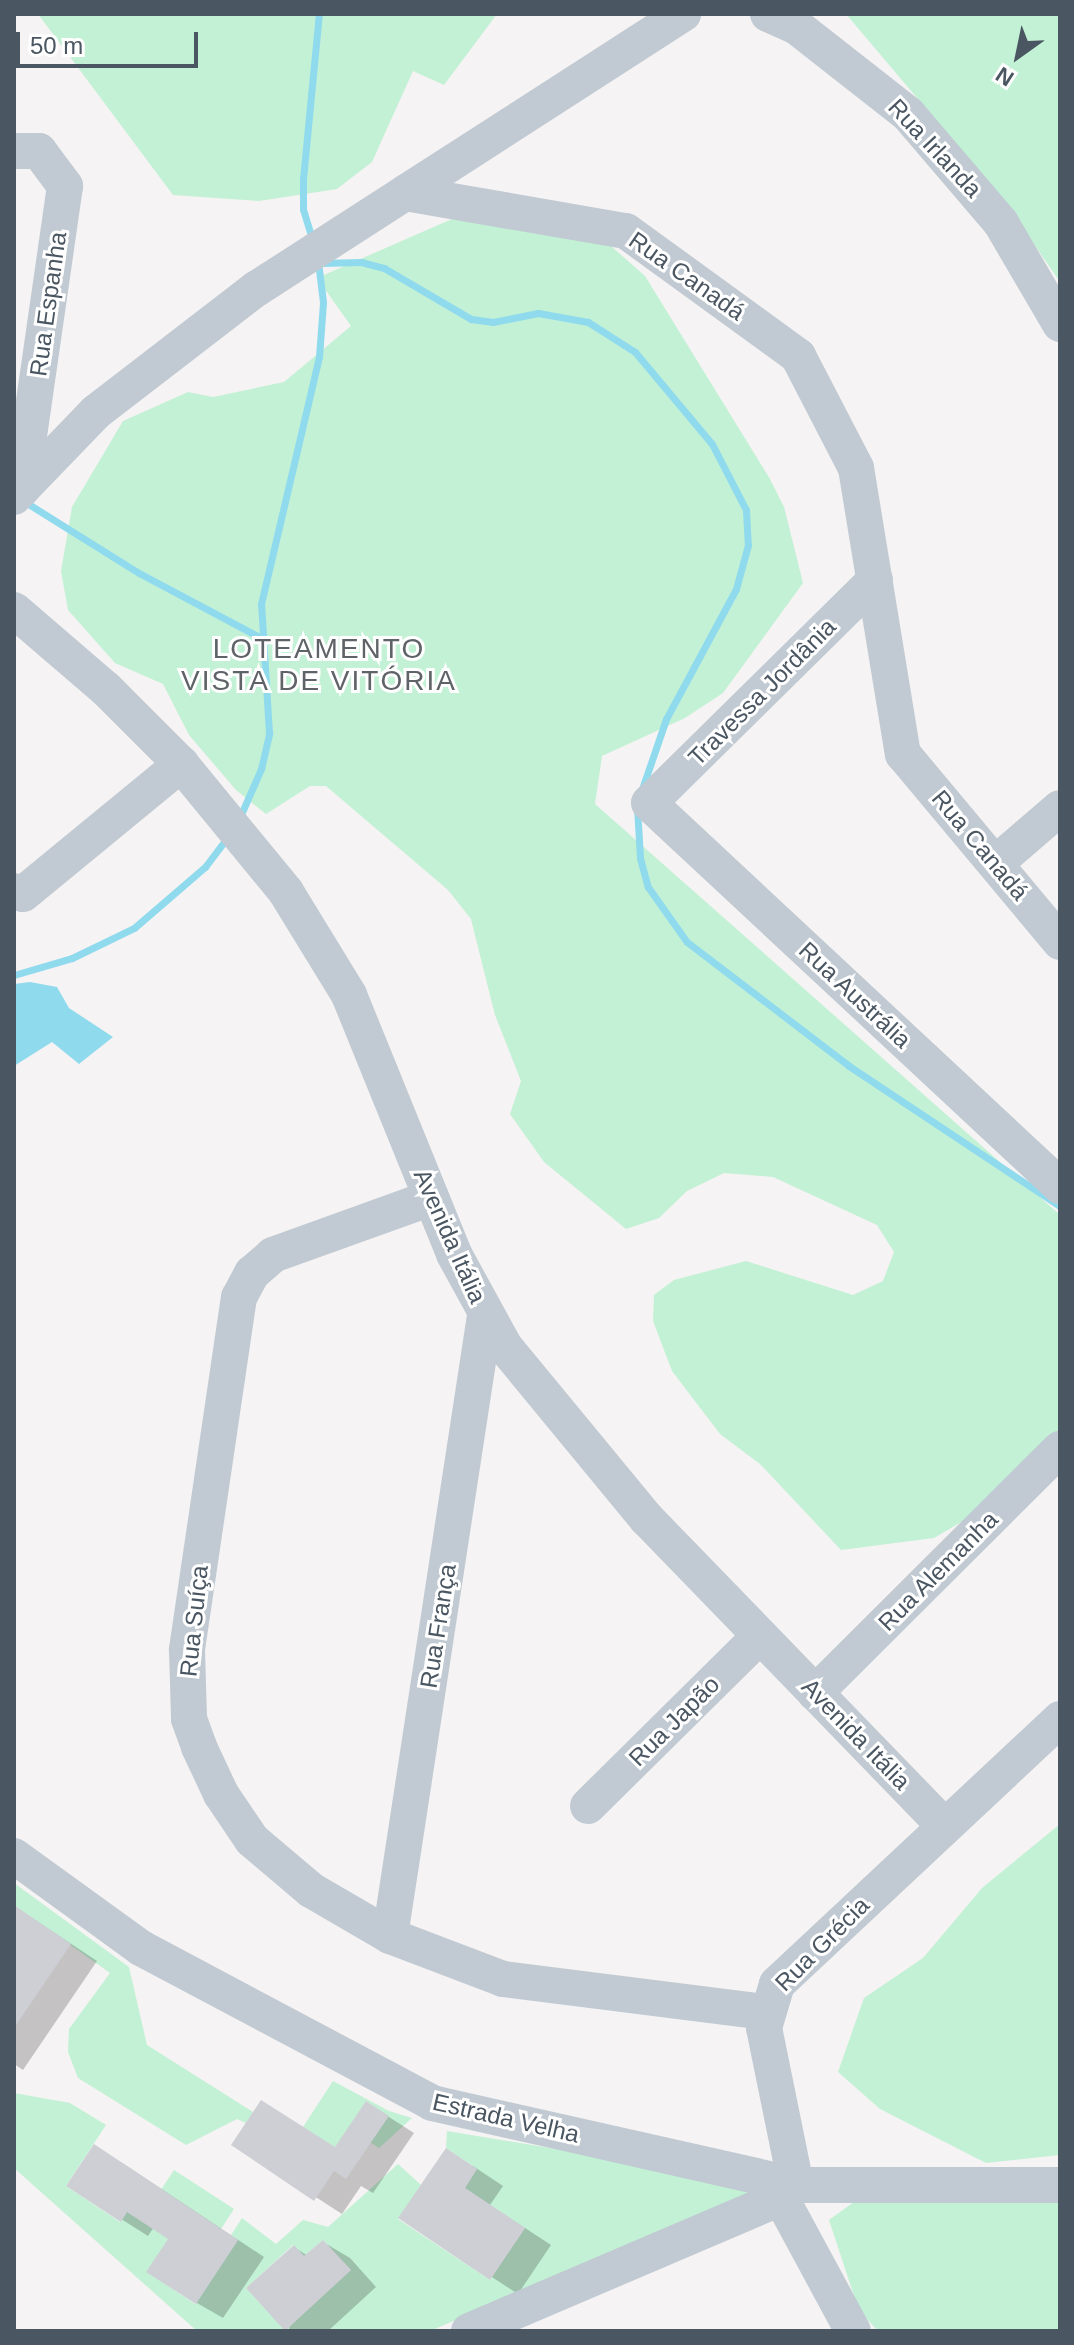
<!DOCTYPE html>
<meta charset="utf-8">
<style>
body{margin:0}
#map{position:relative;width:1074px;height:2345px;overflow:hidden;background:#f5f3f3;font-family:Helvetica,sans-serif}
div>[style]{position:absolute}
.green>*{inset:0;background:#c3f1d5}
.water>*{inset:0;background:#90daee}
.shadow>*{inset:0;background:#0003}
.stream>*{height:7px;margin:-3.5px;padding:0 3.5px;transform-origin:3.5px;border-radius:3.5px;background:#90daee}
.building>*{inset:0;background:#cdcfd5}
.minor>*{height:36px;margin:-18px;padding:0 18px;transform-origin:18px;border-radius:18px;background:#c1cad2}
span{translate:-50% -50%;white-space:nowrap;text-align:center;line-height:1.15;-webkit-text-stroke:6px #fff;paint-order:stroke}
.street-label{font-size:24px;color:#4a5661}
.quarter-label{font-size:28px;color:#5f6368;letter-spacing:2px}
.frame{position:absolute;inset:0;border:16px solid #4a5661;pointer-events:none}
.north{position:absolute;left:978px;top:16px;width:80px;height:80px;-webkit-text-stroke:6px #fff;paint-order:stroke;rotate:213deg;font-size:22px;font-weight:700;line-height:32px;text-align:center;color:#4a5661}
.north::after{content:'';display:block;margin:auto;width:28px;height:36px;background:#4a5661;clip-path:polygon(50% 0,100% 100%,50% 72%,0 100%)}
.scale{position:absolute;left:16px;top:32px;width:182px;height:36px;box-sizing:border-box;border:4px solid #4a5661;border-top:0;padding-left:10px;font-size:24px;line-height:28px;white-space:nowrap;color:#4a5661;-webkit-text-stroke:6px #fff;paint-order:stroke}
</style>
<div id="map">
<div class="green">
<i style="clip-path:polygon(38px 14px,497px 14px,444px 85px,413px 71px,372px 162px,337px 189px,259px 201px,173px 195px)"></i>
<i style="clip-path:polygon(846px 14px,1060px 14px,1060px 282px,1005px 202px)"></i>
<i style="clip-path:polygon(452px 219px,595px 232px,645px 276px,770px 479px,784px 507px,803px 583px,723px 693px,685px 718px,602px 756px,595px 804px,1060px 1215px,1060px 1444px,987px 1507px,934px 1538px,841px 1550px,760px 1464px,720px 1434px,672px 1371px,653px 1321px,654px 1295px,674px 1280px,746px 1261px,853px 1295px,883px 1281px,894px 1252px,877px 1225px,773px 1177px,724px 1173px,687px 1191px,659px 1218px,626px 1229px,544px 1162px,510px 1114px,521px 1081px,495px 1015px,471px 919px,448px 890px,326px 786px,310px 786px,266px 814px,236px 790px,189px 735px,163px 684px,115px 663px,68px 610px,61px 571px,72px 507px,123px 421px,188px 392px,213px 397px,284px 382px,351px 326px,317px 278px)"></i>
<i style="clip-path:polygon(1060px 1824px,1060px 2155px,986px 2163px,880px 2109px,838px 2072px,864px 1998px,923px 1958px,982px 1888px)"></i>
<i style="clip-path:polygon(14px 1883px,129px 1967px,147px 2045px,253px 2112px,246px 2123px,237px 2119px,186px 2145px,78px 2078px,68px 2052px,69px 2029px,110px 1973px,14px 1905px)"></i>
<i style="clip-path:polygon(333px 2081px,389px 2111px,412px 2118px,379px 2148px,370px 2142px,388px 2116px,366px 2101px,339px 2150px,303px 2127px)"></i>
<i style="clip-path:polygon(evenodd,14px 2093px,70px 2103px,106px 2125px,66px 2186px,120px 2222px,127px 2212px,141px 2220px,174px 2170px,234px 2209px,221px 2229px,189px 2208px,147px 2272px,195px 2304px,238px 2240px,231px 2235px,242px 2218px,276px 2244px,303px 2220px,328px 2227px,398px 2164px,421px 2185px,398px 2219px,490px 2280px,525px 2228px,465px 2188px,477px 2169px,446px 2148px,447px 2131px,756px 2182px,757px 2192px,430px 2331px,197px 2331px,14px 2168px,14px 2093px,323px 2240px,351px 2270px,285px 2330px,246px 2288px,293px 2245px,304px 2256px,323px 2240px)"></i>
<i style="clip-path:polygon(858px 2199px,1060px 2199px,1060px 2331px,878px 2331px,859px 2311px,829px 2220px)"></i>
</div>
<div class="water">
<i style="clip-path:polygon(30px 982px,57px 987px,69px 1008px,113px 1037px,79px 1064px,52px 1042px,14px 1066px,14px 984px)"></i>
</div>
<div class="shadow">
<i style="clip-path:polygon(14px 1906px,97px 1961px,23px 2070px,14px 2064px)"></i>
<i style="clip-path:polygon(367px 2103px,414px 2133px,373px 2193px,361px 2186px,342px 2214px,234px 2144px,336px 2149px)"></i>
<i style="clip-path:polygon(121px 2162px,264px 2257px,223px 2318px,197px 2303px,171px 2238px,154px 2227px,148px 2236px,69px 2186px)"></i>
<i style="clip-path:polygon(473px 2166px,503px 2186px,490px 2205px,551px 2245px,518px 2294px,401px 2218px)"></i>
<i style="clip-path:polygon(323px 2242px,350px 2258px,376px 2287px,328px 2331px,289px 2331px,294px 2247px,308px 2256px)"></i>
</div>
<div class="stream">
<i style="left:313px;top:242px;width:34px;rotate:-107deg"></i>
<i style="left:303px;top:209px;width:30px;rotate:-90deg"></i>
<i style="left:303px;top:179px;width:166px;rotate:-84.5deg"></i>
<i style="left:321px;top:263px;width:40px;rotate:-1.4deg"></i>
<i style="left:361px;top:262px;width:24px;rotate:15deg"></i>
<i style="left:384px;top:268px;width:101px;rotate:30.4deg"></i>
<i style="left:471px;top:319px;width:22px;rotate:8deg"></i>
<i style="left:493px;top:322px;width:46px;rotate:-11.3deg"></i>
<i style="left:538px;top:313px;width:51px;rotate:10.2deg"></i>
<i style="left:588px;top:322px;width:56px;rotate:32.6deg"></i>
<i style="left:635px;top:352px;width:120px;rotate:50.1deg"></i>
<i style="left:712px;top:444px;width:74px;rotate:62.7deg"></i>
<i style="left:746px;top:510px;width:35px;rotate:87deg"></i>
<i style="left:748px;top:545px;width:46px;rotate:105.3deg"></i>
<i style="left:736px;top:589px;width:148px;rotate:118.3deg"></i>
<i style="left:666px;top:719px;width:80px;rotate:108.9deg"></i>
<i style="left:22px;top:500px;width:138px;rotate:32deg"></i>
<i style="left:139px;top:573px;width:143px;rotate:28deg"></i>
<i style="left:637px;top:807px;width:51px;rotate:86.6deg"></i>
<i style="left:640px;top:858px;width:30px;rotate:75deg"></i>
<i style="left:648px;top:887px;width:67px;rotate:54.7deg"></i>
<i style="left:687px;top:942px;width:204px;rotate:37.4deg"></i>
<i style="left:849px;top:1066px;width:253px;rotate:33.6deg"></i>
<i style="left:239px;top:819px;width:55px;rotate:-66.3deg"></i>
<i style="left:261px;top:769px;width:37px;rotate:-77deg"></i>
<i style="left:269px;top:733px;width:129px;rotate:-93.5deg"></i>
<i style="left:261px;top:604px;width:254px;rotate:-76.8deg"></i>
<i style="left:319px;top:357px;width:55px;rotate:-85.8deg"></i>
<i style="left:323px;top:302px;width:41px;rotate:-97deg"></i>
<i style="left:14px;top:975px;width:60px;rotate:-16.3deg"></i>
<i style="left:72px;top:958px;width:69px;rotate:-25.8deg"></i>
<i style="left:134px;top:928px;width:94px;rotate:-40.7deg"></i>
<i style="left:205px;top:867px;width:39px;rotate:-53deg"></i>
</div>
<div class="building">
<i style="clip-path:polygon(14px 1905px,71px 1944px,14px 2028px)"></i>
<i style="clip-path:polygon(261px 2100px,335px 2147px,366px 2101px,389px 2116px,346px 2179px,334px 2171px,314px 2201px,231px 2145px)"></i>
<i style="clip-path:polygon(94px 2144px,238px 2240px,196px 2304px,146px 2272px,168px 2239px,127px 2212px,121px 2222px,66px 2186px)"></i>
<i style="clip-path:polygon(446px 2148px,477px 2169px,465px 2188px,525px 2228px,490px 2280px,398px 2218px)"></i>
<i style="clip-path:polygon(323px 2240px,351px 2270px,285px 2331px,246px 2288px,294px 2245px,304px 2256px)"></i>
</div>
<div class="minor">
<i style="left:768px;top:14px;width:32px;rotate:24deg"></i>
<i style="left:797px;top:27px;width:141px;rotate:38.1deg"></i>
<i style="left:908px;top:114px;width:143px;rotate:49.5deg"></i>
<i style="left:1001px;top:223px;width:117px;rotate:59.7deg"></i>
<i style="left:14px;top:151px;width:25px"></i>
<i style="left:39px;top:151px;width:44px;rotate:53.4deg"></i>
<i style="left:65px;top:186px;width:307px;rotate:98.2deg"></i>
<i style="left:405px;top:193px;width:331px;rotate:-32.8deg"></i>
<i style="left:14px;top:497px;width:118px;rotate:-46deg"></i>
<i style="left:96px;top:412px;width:202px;rotate:-37.6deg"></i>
<i style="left:256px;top:289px;width:177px;rotate:-32.8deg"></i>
<i style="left:405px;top:193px;width:224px;rotate:9.8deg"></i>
<i style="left:626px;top:231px;width:213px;rotate:36deg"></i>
<i style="left:798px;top:356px;width:126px;rotate:62.6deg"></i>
<i style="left:856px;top:468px;width:290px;rotate:80.7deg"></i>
<i style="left:903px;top:754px;width:245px;rotate:50.1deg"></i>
<i style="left:875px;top:580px;width:317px;rotate:135.4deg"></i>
<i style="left:649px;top:803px;width:562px;rotate:42.98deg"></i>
<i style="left:14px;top:610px;width:121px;rotate:40.7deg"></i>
<i style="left:106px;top:689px;width:106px;rotate:45deg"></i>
<i style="left:181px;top:764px;width:166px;rotate:50.6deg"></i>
<i style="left:286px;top:892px;width:121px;rotate:58.5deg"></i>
<i style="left:349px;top:995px;width:279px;rotate:67.9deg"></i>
<i style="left:454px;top:1254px;width:106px;rotate:61.3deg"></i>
<i style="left:505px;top:1347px;width:223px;rotate:50.5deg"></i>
<i style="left:647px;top:1519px;width:426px;rotate:45.9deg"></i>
<i style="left:996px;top:863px;width:84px;rotate:-40.7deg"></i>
<i style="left:14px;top:891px;width:9px;rotate:18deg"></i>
<i style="left:23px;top:894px;width:205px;rotate:-39.4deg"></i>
<i style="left:431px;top:1198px;width:168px;rotate:160.2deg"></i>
<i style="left:273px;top:1255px;width:28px;rotate:139deg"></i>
<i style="left:252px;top:1273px;width:27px;rotate:118deg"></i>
<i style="left:239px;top:1297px;width:357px;rotate:98.4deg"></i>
<i style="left:187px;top:1650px;width:69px;rotate:88.3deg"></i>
<i style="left:189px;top:1719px;width:30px;rotate:70deg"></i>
<i style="left:199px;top:1747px;width:52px;rotate:64.9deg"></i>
<i style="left:221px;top:1794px;width:55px;rotate:56deg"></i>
<i style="left:252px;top:1840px;width:77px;rotate:40.3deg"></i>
<i style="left:311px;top:1890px;width:91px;rotate:30.2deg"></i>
<i style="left:390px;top:1936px;width:121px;rotate:20.8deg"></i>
<i style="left:503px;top:1979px;width:265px;rotate:7.2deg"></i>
<i style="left:815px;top:1693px;width:346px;rotate:-44.9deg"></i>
<i style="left:588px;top:1806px;width:242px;rotate:-44.7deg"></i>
<i style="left:14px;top:1856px;width:157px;rotate:35.9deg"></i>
<i style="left:141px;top:1948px;width:330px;rotate:28deg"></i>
<i style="left:432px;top:2103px;width:373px;rotate:12.7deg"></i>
<i style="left:796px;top:2185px;width:264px"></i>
<i style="left:390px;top:1936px;width:627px;rotate:-81.29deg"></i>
<i style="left:796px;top:2185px;width:160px;rotate:-101.5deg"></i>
<i style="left:764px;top:2028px;width:46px;rotate:-73.5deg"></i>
<i style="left:777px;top:1984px;width:388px;rotate:-43.1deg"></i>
<i style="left:781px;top:2198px;width:151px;rotate:61.6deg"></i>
<i style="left:469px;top:2331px;width:339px;rotate:-23.1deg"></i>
<i style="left:781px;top:2198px;width:20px;rotate:-41deg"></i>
</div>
<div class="street-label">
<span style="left:935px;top:148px;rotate:47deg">Rua Irlanda</span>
<span style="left:687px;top:276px;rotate:35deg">Rua Canadá</span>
<span style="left:48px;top:304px;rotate:-82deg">Rua Espanha</span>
<span style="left:762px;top:692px;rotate:-45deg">Travessa Jordânia</span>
<span style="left:980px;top:845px;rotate:50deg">Rua Canadá</span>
<span style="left:855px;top:995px;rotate:43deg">Rua Austrália</span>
<span style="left:450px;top:1236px;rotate:66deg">Avenida Itália</span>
<span style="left:938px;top:1571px;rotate:-45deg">Rua Alemanha</span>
<span style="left:194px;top:1621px;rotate:-84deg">Rua Suíça</span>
<span style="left:438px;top:1626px;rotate:-81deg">Rua França</span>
<span style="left:674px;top:1721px;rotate:-45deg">Rua Japão</span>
<span style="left:856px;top:1734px;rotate:46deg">Avenida Itália</span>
<span style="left:822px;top:1944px;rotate:-45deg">Rua Grécia</span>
<span style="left:506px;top:2118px;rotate:13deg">Estrada Velha</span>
</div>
<div class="quarter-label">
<span style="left:319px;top:665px">LOTEAMENTO<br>VISTA DE VITÓRIA</span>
</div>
<div class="frame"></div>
<div class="north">N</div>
<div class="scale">50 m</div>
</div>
